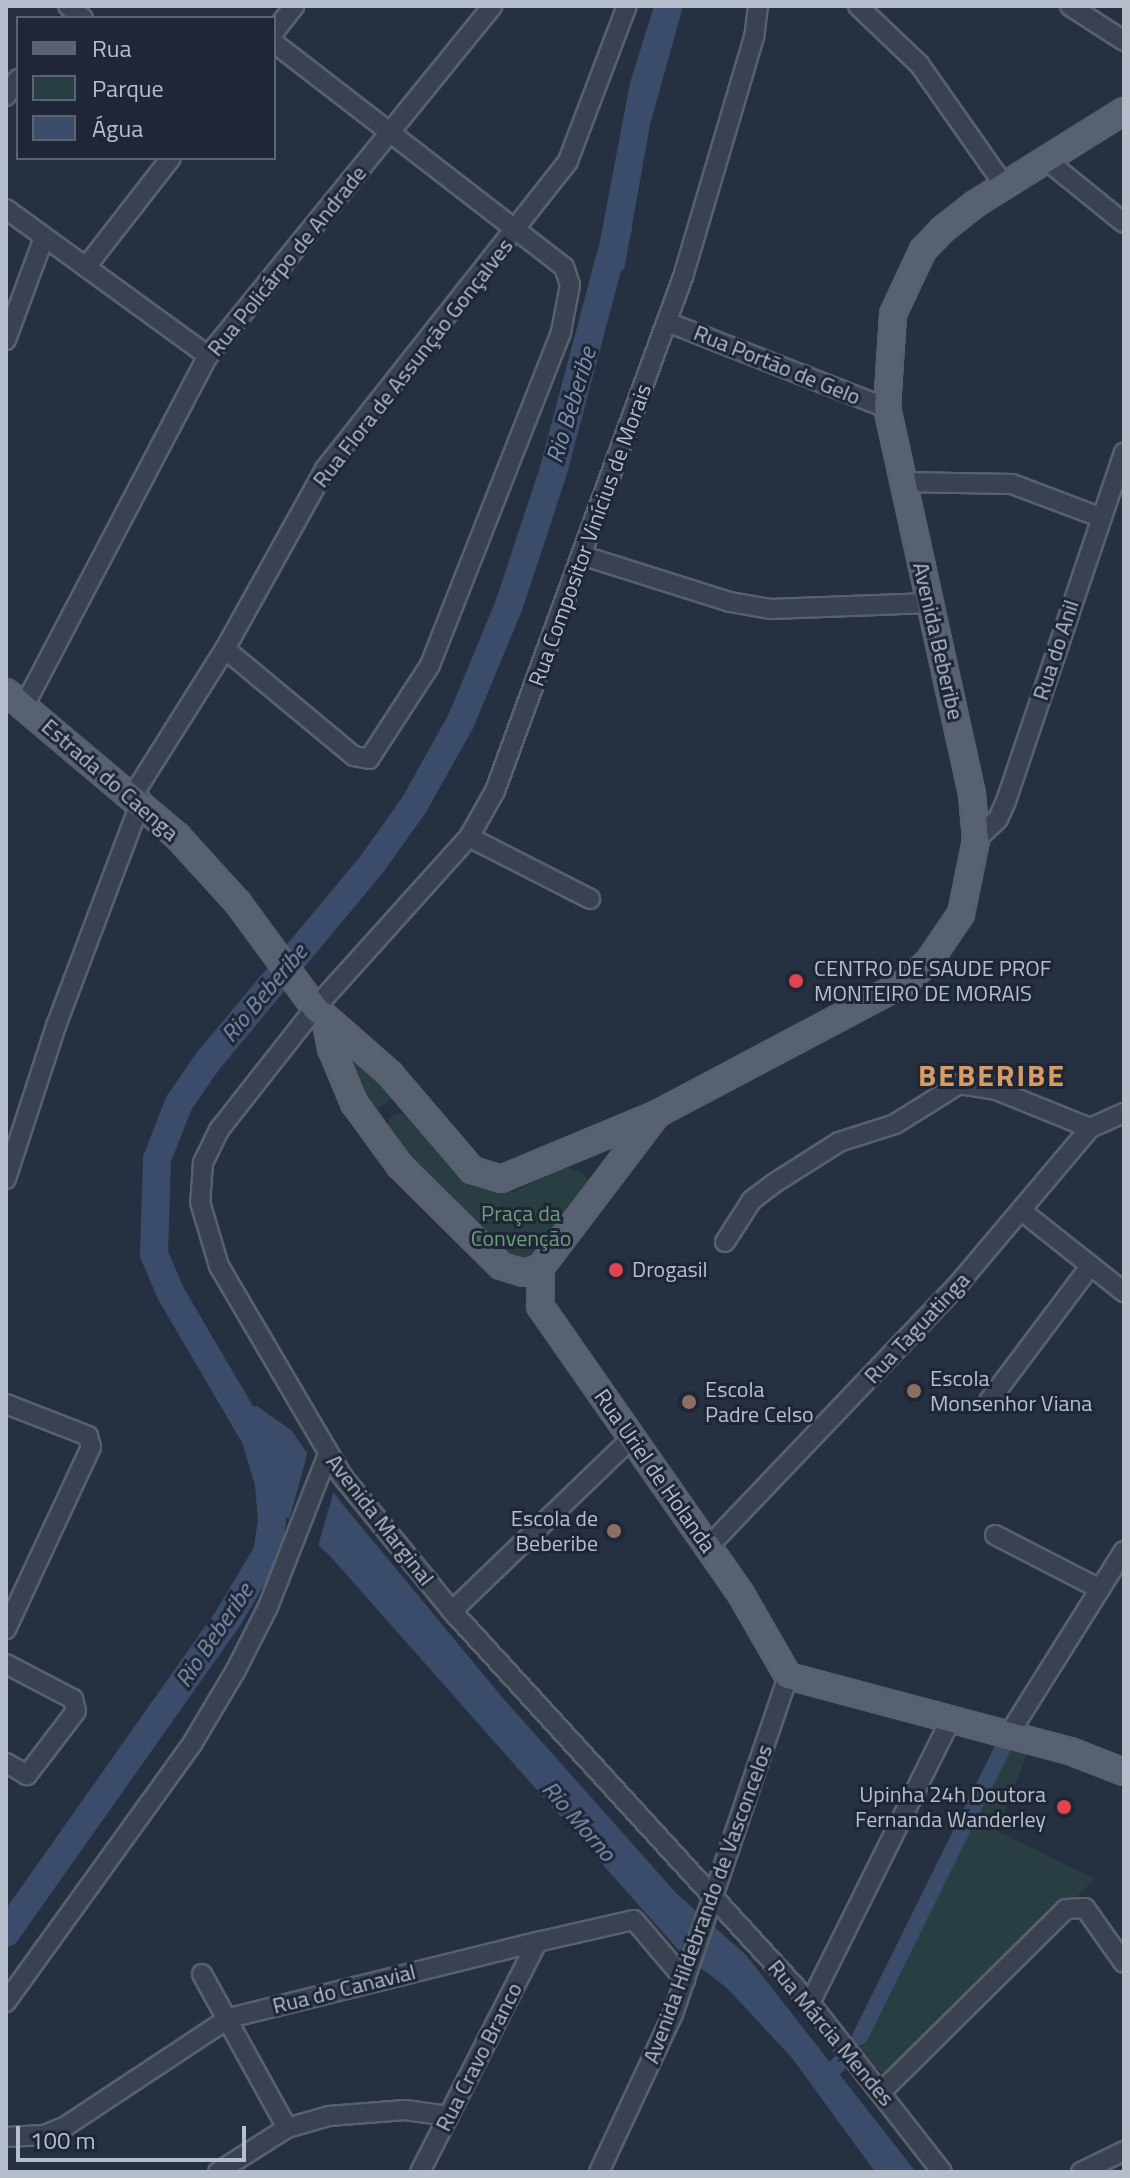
<!DOCTYPE html>
<meta charset="utf-8">
<style>
body{margin:0}
#map{position:relative;width:1130px;height:2178px;overflow:hidden;background:#253041;font-family:"Titillium Web",sans-serif}
div>[style]{position:absolute}
.green>*{inset:0;background:#283e42}
.water>*{inset:0;background:#3b4c6a}
.pier>*{inset:0;background:#253041}
.canal>*{height:16px;margin:-8px;padding:0 8px;transform-origin:8px;border-radius:8px;background:#3b4c6a}
.river>*{height:28px;margin:-14px;padding:0 14px;transform-origin:14px;border-radius:14px;background:#3b4c6a}
.roads{filter:drop-shadow(2px 0 #58606e) drop-shadow(-2px 0 #58606e) drop-shadow(0 2px #58606e) drop-shadow(0 -2px #58606e)}
.minor>*{height:18px;margin:-9px;padding:0 9px;transform-origin:9px;border-radius:9px;background:#3a4251}
.major>*{height:24px;margin:-12px;padding:0 12px;transform-origin:12px;border-radius:12px;background:#586171}
.dots>*{width:22px;height:22px;translate:-50% -50%;box-sizing:border-box;border:4px solid #1f2736;border-radius:50%}
span{translate:-50% -50%;white-space:nowrap;text-align:center;line-height:1.15;-webkit-text-stroke:6px #1f2736;paint-order:stroke}
.street-label{font-size:22px;color:#b7becb}
.poi-label{font-size:22px;color:#b7becb}
.left{translate:0 -50%;text-align:left}
.right{translate:-100% -50%;text-align:right}
.park-label{font-size:22px;color:#6d9c7a}
.water-label{font-size:24px;color:#7d92b2;font-style:italic}
.district-label{font-size:30px;color:#d79c66;font-weight:700;letter-spacing:2px}
.frame{position:absolute;inset:0;border:8px solid #b7becb;pointer-events:none}
.legend{position:absolute;left:16px;top:16px;width:260px;height:144px;box-sizing:border-box;background:#1f2736;border:2px solid #5c6372;margin:0;padding:10px 14px;list-style:none;font-size:24px;color:#b7becb}
.legend li{display:flex;align-items:center;gap:16px;height:40px}
.legend b{width:40px;border:2px solid #5c6372}
.scale{position:absolute;left:16px;top:2126px;width:230px;height:36px;box-sizing:border-box;border:4px solid #b7becb;border-top:0;padding-left:10px;font-size:24px;line-height:28px;white-space:nowrap;color:#b7becb;-webkit-text-stroke:6px #1f2736;paint-order:stroke}
</style>
<div id="map">
<div class="green">
<i style="clip-path:polygon(338px 1033px,397px 1094px,369px 1116px)"></i>
<i style="clip-path:polygon(398px 1113px,410px 1116px,480px 1188px,514px 1192px,565px 1167px,581px 1172px,591px 1185px,544px 1254px,527px 1262px,509px 1261px,409px 1162px,385px 1130px,390px 1118px)"></i>
<i style="clip-path:polygon(1001px 1746px,1028px 1752px,997px 1831px,1095px 1879px,885px 2075px,850px 2046px)"></i>
</div>
<div class="water">
<i style="clip-path:polygon(654px 6px,683px 6px,650px 125px,624px 270px,596px 262px,630px 83px)"></i>
<i style="clip-path:polygon(257px 1406px,292px 1431px,340px 1501px,502px 1697px,677px 1894px,746px 1955px,916px 2172px,875px 2172px,792px 2058px,727px 1988px,681px 1953px,330px 1556px,282px 1513px,279px 1476px,250px 1408px)"></i>
</div>
<div class="pier">
<i style="clip-path:polygon(308px 1451px,335px 1487px,317px 1550px,289px 1520px)"></i>
</div>
<div class="canal">
<i style="left:860px;top:2037px;width:325px;rotate:-63.7deg"></i>
<i style="left:822px;top:2082px;width:34px;rotate:-47deg"></i>
</div>
<div class="river">
<i style="left:6px;top:1933px;width:389px;rotate:-54.8deg"></i>
<i style="left:230px;top:1615px;width:72px;rotate:-59.2deg"></i>
<i style="left:267px;top:1553px;width:33px;rotate:-81deg"></i>
<i style="left:272px;top:1520px;width:37px;rotate:-95deg"></i>
<i style="left:269px;top:1483px;width:48px;rotate:-106.9deg"></i>
<i style="left:255px;top:1437px;width:166px;rotate:-120.4deg"></i>
<i style="left:171px;top:1294px;width:43px;rotate:-113deg"></i>
<i style="left:154px;top:1254px;width:95px;rotate:-88.2deg"></i>
<i style="left:157px;top:1159px;width:60px;rotate:-68.6deg"></i>
<i style="left:179px;top:1103px;width:51px;rotate:-55.4deg"></i>
<i style="left:208px;top:1061px;width:256px;rotate:-50.2deg"></i>
<i style="left:372px;top:864px;width:72px;rotate:-54.6deg"></i>
<i style="left:414px;top:805px;width:96px;rotate:-60.8deg"></i>
<i style="left:461px;top:721px;width:126px;rotate:-67.5deg"></i>
<i style="left:509px;top:605px;width:140px;rotate:-71.7deg"></i>
<i style="left:553px;top:472px;width:253px;rotate:-75.1deg"></i>
</div>
<div class="roads">
<div class="minor">
<i style="left:68px;top:6px;width:19px;rotate:39deg"></i>
<i style="left:758px;top:6px;width:31px;rotate:97deg"></i>
<i style="left:754px;top:37px;width:247px;rotate:106.5deg"></i>
<i style="left:684px;top:274px;width:550px;rotate:110.08deg"></i>
<i style="left:495px;top:791px;width:53px;rotate:119.5deg"></i>
<i style="left:469px;top:837px;width:230px;rotate:132deg"></i>
<i style="left:315px;top:1008px;width:155px;rotate:128.2deg"></i>
<i style="left:219px;top:1130px;width:37px;rotate:116deg"></i>
<i style="left:203px;top:1163px;width:39px;rotate:94deg"></i>
<i style="left:200px;top:1202px;width:67px;rotate:73.5deg"></i>
<i style="left:219px;top:1266px;width:243px;rotate:59.6deg"></i>
<i style="left:342px;top:1476px;width:174px;rotate:50.8deg"></i>
<i style="left:452px;top:1611px;width:531px;rotate:47.6deg"></i>
<i style="left:810px;top:2003px;width:214px;rotate:52deg"></i>
<i style="left:858px;top:6px;width:84px;rotate:43.6deg"></i>
<i style="left:919px;top:64px;width:148px;rotate:54.9deg"></i>
<i style="left:1070px;top:6px;width:64px;rotate:32.9deg"></i>
<i style="left:274px;top:32px;width:33px;rotate:-52deg"></i>
<i style="left:6px;top:96px;width:21px;rotate:-55deg"></i>
<i style="left:1046px;top:160px;width:100px;rotate:38.9deg"></i>
<i style="left:6px;top:209px;width:250px;rotate:36deg"></i>
<i style="left:86px;top:267px;width:138px;rotate:-52.1deg"></i>
<i style="left:667px;top:322px;width:236px;rotate:21.4deg"></i>
<i style="left:6px;top:340px;width:107px;rotate:-69.7deg"></i>
<i style="left:901px;top:482px;width:111px;rotate:1deg"></i>
<i style="left:1012px;top:484px;width:94px;rotate:20.6deg"></i>
<i style="left:584px;top:556px;width:153px;rotate:17.5deg"></i>
<i style="left:730px;top:602px;width:42px;rotate:9.7deg"></i>
<i style="left:771px;top:609px;width:159px;rotate:-2.2deg"></i>
<i style="left:225px;top:649px;width:168px;rotate:39.7deg"></i>
<i style="left:354px;top:756px;width:15px;rotate:11deg"></i>
<i style="left:369px;top:759px;width:112px;rotate:-57deg"></i>
<i style="left:430px;top:665px;width:358px;rotate:-68.5deg"></i>
<i style="left:561px;top:332px;width:48px;rotate:-79.2deg"></i>
<i style="left:570px;top:285px;width:19px;rotate:-108deg"></i>
<i style="left:564px;top:267px;width:366px;rotate:-142.3deg"></i>
<i style="left:24px;top:706px;width:395px;rotate:-62.3deg"></i>
<i style="left:208px;top:356px;width:451px;rotate:-50.9deg"></i>
<i style="left:133px;top:795px;width:173px;rotate:-57.8deg"></i>
<i style="left:225px;top:649px;width:206px;rotate:-60.9deg"></i>
<i style="left:325px;top:469px;width:392px;rotate:-51.7deg"></i>
<i style="left:568px;top:161px;width:166px;rotate:-69.2deg"></i>
<i style="left:469px;top:837px;width:136px;rotate:27.1deg"></i>
<i style="left:976px;top:840px;width:30px;rotate:-44deg"></i>
<i style="left:998px;top:819px;width:20px;rotate:-66deg"></i>
<i style="left:1006px;top:801px;width:368px;rotate:-71.3deg"></i>
<i style="left:6px;top:1179px;width:161px;rotate:-71.9deg"></i>
<i style="left:56px;top:1026px;width:241px;rotate:-69.3deg"></i>
<i style="left:1023px;top:1212px;width:129px;rotate:38.4deg"></i>
<i style="left:725px;top:1242px;width:50px;rotate:-57.3deg"></i>
<i style="left:752px;top:1200px;width:26px;rotate:-37deg"></i>
<i style="left:773px;top:1184px;width:78px;rotate:-32.5deg"></i>
<i style="left:839px;top:1142px;width:59px;rotate:-17.8deg"></i>
<i style="left:895px;top:1124px;width:75px;rotate:-32deg"></i>
<i style="left:959px;top:1084px;width:37px;rotate:9deg"></i>
<i style="left:996px;top:1090px;width:101px;rotate:22deg"></i>
<i style="left:989px;top:1401px;width:165px;rotate:-53.1deg"></i>
<i style="left:6px;top:1404px;width:88px;rotate:21.3deg"></i>
<i style="left:88px;top:1436px;width:11px;rotate:75deg"></i>
<i style="left:91px;top:1447px;width:201px;rotate:115deg"></i>
<i style="left:995px;top:1535px;width:118px;rotate:27.2deg"></i>
<i style="left:708px;top:1547px;width:366px;rotate:-46.4deg"></i>
<i style="left:960px;top:1282px;width:202px;rotate:-49.8deg"></i>
<i style="left:1090px;top:1128px;width:37px;rotate:-24deg"></i>
<i style="left:452px;top:1611px;width:250px;rotate:-43.9deg"></i>
<i style="left:6px;top:1664px;width:76px;rotate:27.6deg"></i>
<i style="left:73px;top:1699px;width:12px;rotate:76deg"></i>
<i style="left:76px;top:1711px;width:81px;rotate:127.4deg"></i>
<i style="left:27px;top:1775px;width:24px;rotate:-150deg"></i>
<i style="left:1009px;top:1734px;width:216px;rotate:-57.9deg"></i>
<i style="left:202px;top:1974px;width:176px;rotate:61.1deg"></i>
<i style="left:6px;top:2002px;width:318px;rotate:-54.2deg"></i>
<i style="left:192px;top:1744px;width:86px;rotate:-59.3deg"></i>
<i style="left:236px;top:1670px;width:71px;rotate:-63.1deg"></i>
<i style="left:268px;top:1607px;width:164px;rotate:-68.6deg"></i>
<i style="left:810px;top:2003px;width:317px;rotate:-63.6deg"></i>
<i style="left:881px;top:2092px;width:260px;rotate:-44.7deg"></i>
<i style="left:1066px;top:1909px;width:19px;rotate:-3deg"></i>
<i style="left:1085px;top:1908px;width:67px;rotate:54.7deg"></i>
<i style="left:6px;top:2137px;width:38px;rotate:-3deg"></i>
<i style="left:44px;top:2135px;width:24px;rotate:-22deg"></i>
<i style="left:66px;top:2126px;width:196px;rotate:-33.5deg"></i>
<i style="left:229px;top:2018px;width:317px;rotate:-13.9deg"></i>
<i style="left:537px;top:1942px;width:99px;rotate:-12.8deg"></i>
<i style="left:634px;top:1920px;width:79px;rotate:49.6deg"></i>
<i style="left:218px;top:2172px;width:82px;rotate:-32.5deg"></i>
<i style="left:287px;top:2128px;width:44px;rotate:-15.9deg"></i>
<i style="left:329px;top:2116px;width:76px;rotate:-4.5deg"></i>
<i style="left:405px;top:2110px;width:44px;rotate:7.8deg"></i>
<i style="left:420px;top:2172px;width:258px;rotate:-63deg"></i>
<i style="left:599px;top:2172px;width:174px;rotate:-64.9deg"></i>
<i style="left:673px;top:2014px;width:357px;rotate:-71.2deg"></i>
<i style="left:1081px;top:2172px;width:48px;rotate:-26deg"></i>
</div>
<div class="major">
<i style="left:6px;top:692px;width:224px;rotate:40.1deg"></i>
<i style="left:177px;top:836px;width:91px;rotate:47.7deg"></i>
<i style="left:238px;top:903px;width:130px;rotate:53.7deg"></i>
<i style="left:315px;top:1008px;width:100px;rotate:41.3deg"></i>
<i style="left:390px;top:1074px;width:126px;rotate:49.5deg"></i>
<i style="left:472px;top:1170px;width:30px;rotate:17deg"></i>
<i style="left:501px;top:1179px;width:169px;rotate:-22.6deg"></i>
<i style="left:657px;top:1114px;width:278px;rotate:-27.9deg"></i>
<i style="left:903px;top:984px;width:35px;rotate:-41deg"></i>
<i style="left:929px;top:961px;width:57px;rotate:-55.8deg"></i>
<i style="left:961px;top:914px;width:76px;rotate:-78.5deg"></i>
<i style="left:976px;top:840px;width:46px;rotate:-95deg"></i>
<i style="left:972px;top:794px;width:395px;rotate:-102.4deg"></i>
<i style="left:887px;top:408px;width:94px;rotate:-86.3deg"></i>
<i style="left:893px;top:314px;width:71px;rotate:-64.9deg"></i>
<i style="left:923px;top:250px;width:28px;rotate:-46deg"></i>
<i style="left:942px;top:230px;width:42px;rotate:-38.2deg"></i>
<i style="left:975px;top:204px;width:176px;rotate:-32deg"></i>
<i style="left:325px;top:1018px;width:31px;rotate:79deg"></i>
<i style="left:331px;top:1048px;width:60px;rotate:67.3deg"></i>
<i style="left:354px;top:1103px;width:78px;rotate:53.9deg"></i>
<i style="left:400px;top:1166px;width:142px;rotate:44.7deg"></i>
<i style="left:501px;top:1266px;width:24px;rotate:17deg"></i>
<i style="left:524px;top:1273px;width:18px;rotate:-19deg"></i>
<i style="left:657px;top:1114px;width:192px;rotate:127.2deg"></i>
<i style="left:541px;top:1267px;width:39px;rotate:91deg"></i>
<i style="left:540px;top:1306px;width:353px;rotate:55.1deg"></i>
<i style="left:742px;top:1596px;width:92px;rotate:60.1deg"></i>
<i style="left:788px;top:1676px;width:292px;rotate:14.9deg"></i>
<i style="left:1070px;top:1751px;width:58px;rotate:21.3deg"></i>
</div>
</div>
<div class="dots">
<i style="left:796px;top:981px;background:#e0444e"></i>
<i style="left:616px;top:1270px;background:#e0444e"></i>
<i style="left:914px;top:1391px;background:#8d6e63"></i>
<i style="left:689px;top:1402px;background:#8d6e63"></i>
<i style="left:614px;top:1531px;background:#8d6e63"></i>
<i style="left:1064px;top:1807px;background:#e0444e"></i>
</div>
<div class="street-label">
<span style="left:287px;top:261px;rotate:-51deg">Rua Policárpo de Andrade</span>
<span style="left:413px;top:363px;rotate:-52deg">Rua Flora de Assunção Gonçalves</span>
<span style="left:777px;top:365px;rotate:22deg">Rua Portão de Gelo</span>
<span style="left:590px;top:535px;rotate:-70deg">Rua Compositor Vinícius de Morais</span>
<span style="left:938px;top:641px;rotate:77deg">Avenida Beberibe</span>
<span style="left:1056px;top:650px;rotate:-72deg">Rua do Anil</span>
<span style="left:110px;top:780px;rotate:41deg">Estrada do Caenga</span>
<span style="left:917px;top:1328px;rotate:-47deg">Rua Taguatinga</span>
<span style="left:655px;top:1471px;rotate:55deg">Rua Uriel de Holanda</span>
<span style="left:380px;top:1520px;rotate:52deg">Avenida Marginal</span>
<span style="left:708px;top:1904px;rotate:-70deg">Avenida Hildebrando de Vasconcelos</span>
<span style="left:344px;top:1989px;rotate:-14deg">Rua do Canavial</span>
<span style="left:831px;top:2033px;rotate:50deg">Rua Márcia Mendes</span>
<span style="left:479px;top:2057px;rotate:-63deg">Rua Cravo Branco</span>
</div>
<div class="poi-label">
<span class="left" style="left:814px;top:981px">CENTRO DE SAUDE PROF<br>MONTEIRO DE MORAIS</span>
<span class="left" style="left:632px;top:1270px">Drogasil</span>
<span class="left" style="left:930px;top:1391px">Escola<br>Monsenhor Viana</span>
<span class="left" style="left:705px;top:1402px">Escola<br>Padre Celso</span>
<span class="right" style="left:598px;top:1531px">Escola de<br>Beberibe</span>
<span class="right" style="left:1046px;top:1807px">Upinha 24h Doutora<br>Fernanda Wanderley</span>
</div>
<div class="park-label">
<span style="left:521px;top:1226px">Praça da<br>Convenção</span>
</div>
<div class="water-label">
<span style="left:571px;top:405px;rotate:-73deg">Rio Beberibe</span>
<span style="left:264px;top:993px;rotate:-50deg">Rio Beberibe</span>
<span style="left:214px;top:1635px;rotate:-56deg">Rio Beberibe</span>
<span style="left:579px;top:1821px;rotate:49deg">Rio Morno</span>
</div>
<div class="district-label">
<span style="left:992px;top:1075px">BEBERIBE</span>
</div>
<div class="frame"></div>
<ul class="legend">
<li><b style="height:10px;background:#586171"></b>Rua</li>
<li><b style="height:22px;background:#283e42"></b>Parque</li>
<li><b style="height:22px;background:#3b4c6a"></b>Água</li>
</ul>
<div class="scale">100 m</div>
</div>
